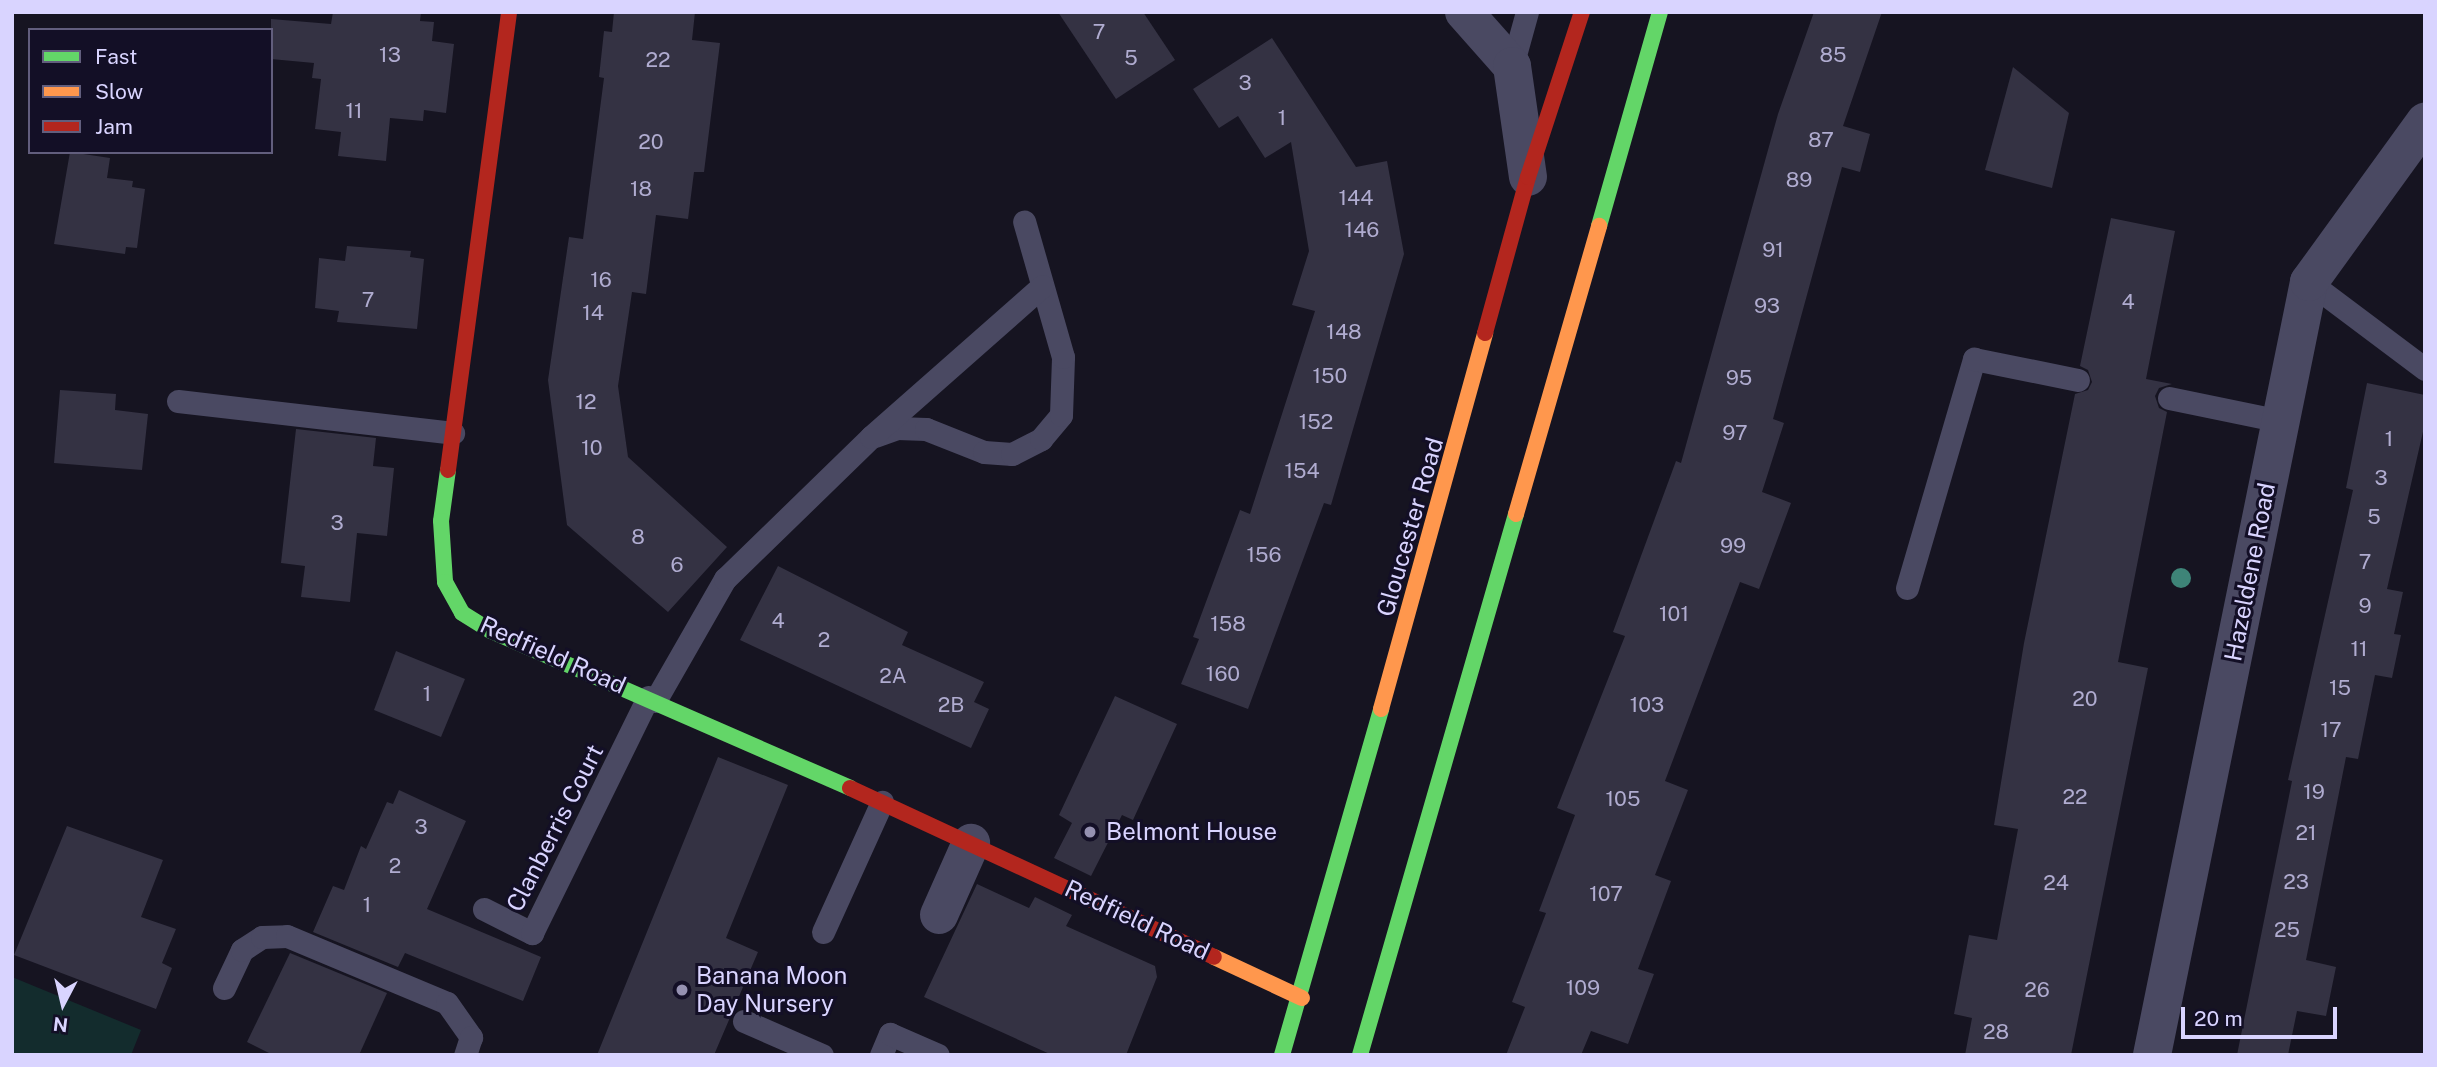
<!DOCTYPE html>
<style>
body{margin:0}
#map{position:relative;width:2437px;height:1067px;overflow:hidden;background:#161421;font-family:"Public Sans",sans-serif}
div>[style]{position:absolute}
.green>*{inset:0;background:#132c2d}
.building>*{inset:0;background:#343243}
.lane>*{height:23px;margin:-11.5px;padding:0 11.5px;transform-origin:11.5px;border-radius:11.5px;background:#4a4962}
.street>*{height:38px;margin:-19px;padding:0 19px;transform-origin:19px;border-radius:19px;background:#4a4962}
.fast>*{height:16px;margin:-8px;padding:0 8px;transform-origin:8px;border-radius:8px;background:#63d668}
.slow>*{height:16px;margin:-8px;padding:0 8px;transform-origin:8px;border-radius:8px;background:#ff974d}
.jam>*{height:16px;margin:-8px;padding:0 8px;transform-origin:8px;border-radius:8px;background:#b3261e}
.trees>*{width:20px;height:20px;margin:-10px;border-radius:50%;background:#3e8478}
.dots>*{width:19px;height:19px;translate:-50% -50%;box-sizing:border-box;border:4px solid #130f26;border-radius:50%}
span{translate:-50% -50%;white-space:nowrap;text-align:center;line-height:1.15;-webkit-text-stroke:6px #130f26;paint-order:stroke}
.number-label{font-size:21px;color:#b0acd0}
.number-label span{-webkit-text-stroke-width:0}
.street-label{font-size:24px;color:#d9d4ff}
.poi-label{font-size:24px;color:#d9d4ff}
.left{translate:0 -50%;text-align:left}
.frame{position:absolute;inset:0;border:14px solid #d9d4ff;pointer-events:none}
.legend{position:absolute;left:28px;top:28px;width:245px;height:126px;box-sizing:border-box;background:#130f26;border:2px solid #625e7d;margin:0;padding:9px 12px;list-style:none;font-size:21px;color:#d9d4ff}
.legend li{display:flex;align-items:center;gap:14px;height:35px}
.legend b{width:35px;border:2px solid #625e7d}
.north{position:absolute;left:28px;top:969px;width:70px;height:70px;-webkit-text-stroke:5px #130f26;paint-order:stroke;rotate:187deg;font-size:19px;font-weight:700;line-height:28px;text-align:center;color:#d9d4ff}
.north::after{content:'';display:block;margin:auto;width:24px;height:32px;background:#d9d4ff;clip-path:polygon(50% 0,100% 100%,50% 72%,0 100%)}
.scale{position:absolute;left:2181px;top:1007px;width:156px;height:32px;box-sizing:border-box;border:4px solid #d9d4ff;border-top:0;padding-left:9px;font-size:21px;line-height:24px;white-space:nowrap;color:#d9d4ff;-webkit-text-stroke:5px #130f26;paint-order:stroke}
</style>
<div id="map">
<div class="green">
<i style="clip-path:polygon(12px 977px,141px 1030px,131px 1055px,12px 1055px)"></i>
</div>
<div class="building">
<i style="clip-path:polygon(333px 12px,421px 12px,420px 21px,434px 22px,432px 41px,454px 44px,446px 113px,424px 110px,423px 121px,390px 118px,386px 161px,338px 156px,341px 132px,315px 129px,321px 79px,312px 78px,314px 63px,271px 59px,271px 19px,331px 24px)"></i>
<i style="clip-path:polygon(614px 12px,695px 12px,692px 40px,720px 43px,704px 172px,694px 172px,688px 219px,656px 215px,646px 294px,632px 292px,618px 386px,628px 457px,727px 547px,668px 612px,567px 525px,548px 380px,569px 237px,583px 239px,604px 78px,599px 77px,604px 31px,612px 32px)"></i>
<i style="clip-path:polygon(1058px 12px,1143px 12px,1175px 60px,1116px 99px)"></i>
<i style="clip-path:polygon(1814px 12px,1882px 12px,1843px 126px,1870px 134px,1860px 172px,1842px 167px,1773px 419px,1784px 423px,1762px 492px,1791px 503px,1759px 589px,1740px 582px,1665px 781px,1688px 790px,1655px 875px,1671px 881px,1638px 969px,1654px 974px,1628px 1044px,1591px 1031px,1581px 1055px,1506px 1055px,1525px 1007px,1512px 1002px,1546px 913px,1539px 911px,1575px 815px,1557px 808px,1625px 636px,1613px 632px,1676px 461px,1681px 463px,1778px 114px)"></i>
<i style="clip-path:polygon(1272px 38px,1356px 167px,1387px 161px,1404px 254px,1331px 505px,1324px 503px,1248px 709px,1181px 684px,1199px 639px,1193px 637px,1240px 510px,1250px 514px,1315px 311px,1292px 305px,1309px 251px,1291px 142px,1265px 158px,1238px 116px,1219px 128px,1193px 89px)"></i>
<i style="clip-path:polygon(2013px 67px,2069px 113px,2052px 188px,1985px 170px)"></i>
<i style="clip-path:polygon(70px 152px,110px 158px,107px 178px,133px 181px,132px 187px,145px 189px,137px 248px,126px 247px,125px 254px,54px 244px)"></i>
<i style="clip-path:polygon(2111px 218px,2175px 231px,2146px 379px,2172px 384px,2159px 388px,2155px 396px,2159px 408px,2167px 412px,2118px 662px,2148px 668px,2071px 1055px,1965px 1055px,1972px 1018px,1954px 1014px,1969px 935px,1997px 940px,2018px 829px,1994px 825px,2024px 643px,2075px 394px,2088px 390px,2092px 382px,2088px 370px,2080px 366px)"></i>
<i style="clip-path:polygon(347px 246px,411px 251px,410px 257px,424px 259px,417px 329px,337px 322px,339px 311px,315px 308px,319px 258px,345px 261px)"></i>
<i style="clip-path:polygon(2367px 383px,2425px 395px,2425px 423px,2387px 589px,2403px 592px,2394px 634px,2401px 635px,2392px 678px,2375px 675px,2358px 759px,2346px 757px,2316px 910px,2306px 960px,2336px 967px,2326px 1016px,2297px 1011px,2288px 1055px,2237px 1055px,2292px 781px,2288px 780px,2353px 490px,2346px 488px)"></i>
<i style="clip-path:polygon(60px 390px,116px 394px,115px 410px,148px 414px,142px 470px,54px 463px)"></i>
<i style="clip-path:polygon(296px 429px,376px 438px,373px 466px,394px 468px,387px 536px,357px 533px,350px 602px,301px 597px,305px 566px,281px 563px)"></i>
<i style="clip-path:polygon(778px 566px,908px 632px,902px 645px,984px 682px,974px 702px,989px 709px,971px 748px,740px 640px)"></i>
<i style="clip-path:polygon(396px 651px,465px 679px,441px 737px,374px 710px)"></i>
<i style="clip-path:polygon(1115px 696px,1177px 724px,1133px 820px,1122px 815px,1091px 876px,1054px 858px,1072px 823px,1059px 815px)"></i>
<i style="clip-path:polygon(718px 757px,788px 785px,726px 938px,758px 952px,714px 1055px,597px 1055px)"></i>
<i style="clip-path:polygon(399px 790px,466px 821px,427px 909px,541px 957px,523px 1001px,405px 953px,398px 967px,313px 932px,333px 886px,344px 890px,361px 846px,366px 849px,387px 802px,393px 804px)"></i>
<i style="clip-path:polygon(67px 826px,163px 860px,141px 917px,176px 929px,162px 963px,172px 968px,156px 1009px,14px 955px)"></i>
<i style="clip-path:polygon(977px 884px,1029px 908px,1035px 897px,1072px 915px,1066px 926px,1155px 966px,1157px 977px,1126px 1055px,1052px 1055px,924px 997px)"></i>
<i style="clip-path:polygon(290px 953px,387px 993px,359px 1055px,273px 1055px,247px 1042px)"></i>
</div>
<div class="lane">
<i style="left:1512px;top:66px;width:56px;rotate:-74.5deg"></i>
<i style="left:2309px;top:282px;width:145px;rotate:36.9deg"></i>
<i style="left:2169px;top:398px;width:114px;rotate:11.6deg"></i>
<i style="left:178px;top:401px;width:277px;rotate:6.6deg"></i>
<i style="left:875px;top:436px;width:23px;rotate:-20deg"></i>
<i style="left:897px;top:428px;width:29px;rotate:2deg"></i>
<i style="left:926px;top:429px;width:62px;rotate:21.6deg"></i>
<i style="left:984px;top:452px;width:28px;rotate:4deg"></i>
<i style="left:1012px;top:454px;width:33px;rotate:-27deg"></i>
<i style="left:1041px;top:439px;width:31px;rotate:-50deg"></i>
<i style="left:1061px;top:415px;width:58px;rotate:-88deg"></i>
<i style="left:1063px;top:357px;width:141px;rotate:-106deg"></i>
<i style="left:1907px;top:588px;width:239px;rotate:-73.7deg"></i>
<i style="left:1974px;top:359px;width:106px;rotate:11.4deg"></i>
<i style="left:655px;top:701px;width:141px;rotate:-60.2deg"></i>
<i style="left:725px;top:579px;width:204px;rotate:-44.2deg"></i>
<i style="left:871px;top:437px;width:228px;rotate:-41.4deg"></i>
<i style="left:484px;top:909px;width:54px;rotate:26.6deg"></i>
<i style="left:532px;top:933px;width:263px;rotate:-63.8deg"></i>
<i style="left:823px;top:932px;width:143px;rotate:-65.6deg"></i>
<i style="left:224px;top:988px;width:42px;rotate:-64.7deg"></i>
<i style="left:242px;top:950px;width:24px;rotate:-33deg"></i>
<i style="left:262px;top:937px;width:25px;rotate:-2deg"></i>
<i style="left:287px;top:936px;width:173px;rotate:22.7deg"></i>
<i style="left:447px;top:1003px;width:42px;rotate:54.8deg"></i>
<i style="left:471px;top:1037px;width:19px;rotate:108deg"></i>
<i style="left:744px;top:1021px;width:85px;rotate:23.6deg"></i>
<i style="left:881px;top:1055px;width:23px;rotate:-67deg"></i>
<i style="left:890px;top:1034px;width:52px;rotate:23.6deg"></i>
</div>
<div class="street">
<i style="left:1464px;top:12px;width:72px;rotate:48.4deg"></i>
<i style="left:1512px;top:66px;width:112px;rotate:81.8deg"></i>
<i style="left:939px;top:915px;width:79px;rotate:-66deg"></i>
<i style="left:2152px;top:1055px;width:789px;rotate:-78.52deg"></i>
<i style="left:2309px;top:282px;width:198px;rotate:-54.1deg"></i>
</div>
<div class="fast">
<i style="left:1599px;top:226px;width:223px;rotate:-74.1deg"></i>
<i style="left:448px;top:470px;width:51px;rotate:97.8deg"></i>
<i style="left:441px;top:521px;width:61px;rotate:86.2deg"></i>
<i style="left:445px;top:582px;width:35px;rotate:61deg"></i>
<i style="left:462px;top:613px;width:34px;rotate:32deg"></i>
<i style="left:491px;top:631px;width:392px;rotate:23.6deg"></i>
<i style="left:1282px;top:1055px;width:360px;rotate:-74deg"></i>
<i style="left:1360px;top:1055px;width:563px;rotate:-73.91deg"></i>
</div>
<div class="slow">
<i style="left:1516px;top:514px;width:300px;rotate:-73.9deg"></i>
<i style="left:1381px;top:709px;width:390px;rotate:-74.5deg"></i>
<i style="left:1214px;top:957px;width:97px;rotate:25deg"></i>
</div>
<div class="jam">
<i style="left:1485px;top:333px;width:162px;rotate:-74.6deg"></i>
<i style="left:1528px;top:177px;width:174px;rotate:-71.9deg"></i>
<i style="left:448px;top:470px;width:462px;rotate:-82.4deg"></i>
<i style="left:850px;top:788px;width:401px;rotate:24.9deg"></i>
</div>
<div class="trees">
<i style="left:2181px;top:578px"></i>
</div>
<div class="dots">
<i style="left:1090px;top:832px;background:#9591b1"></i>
<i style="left:682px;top:990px;background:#9591b1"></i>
</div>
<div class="number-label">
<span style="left:1099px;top:32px">7</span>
<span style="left:390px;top:55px">13</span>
<span style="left:1833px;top:55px">85</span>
<span style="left:1131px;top:58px">5</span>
<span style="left:658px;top:60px">22</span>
<span style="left:1245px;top:83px">3</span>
<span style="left:354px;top:111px">11</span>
<span style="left:1282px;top:118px">1</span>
<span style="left:1821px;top:140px">87</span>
<span style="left:651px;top:142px">20</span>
<span style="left:1799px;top:180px">89</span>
<span style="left:641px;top:189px">18</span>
<span style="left:1356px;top:198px">144</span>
<span style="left:1362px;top:230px">146</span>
<span style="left:1773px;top:250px">91</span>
<span style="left:601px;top:280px">16</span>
<span style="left:368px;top:300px">7</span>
<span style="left:2128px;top:302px">4</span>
<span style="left:1767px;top:306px">93</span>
<span style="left:593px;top:313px">14</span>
<span style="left:1344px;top:332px">148</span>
<span style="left:1330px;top:376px">150</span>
<span style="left:1739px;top:378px">95</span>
<span style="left:586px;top:402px">12</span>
<span style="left:1316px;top:422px">152</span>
<span style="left:1735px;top:433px">97</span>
<span style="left:2389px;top:439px">1</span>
<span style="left:592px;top:448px">10</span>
<span style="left:1302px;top:471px">154</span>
<span style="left:2381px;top:478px">3</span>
<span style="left:2374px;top:517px">5</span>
<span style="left:337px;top:523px">3</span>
<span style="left:638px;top:537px">8</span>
<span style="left:1733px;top:546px">99</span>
<span style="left:1264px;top:555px">156</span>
<span style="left:2365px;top:562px">7</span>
<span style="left:677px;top:565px">6</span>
<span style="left:2365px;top:606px">9</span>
<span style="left:1674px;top:614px">101</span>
<span style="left:778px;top:621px">4</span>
<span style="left:1228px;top:624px">158</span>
<span style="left:824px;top:640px">2</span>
<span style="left:2359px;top:649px">11</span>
<span style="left:1223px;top:674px">160</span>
<span style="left:893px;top:676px">2A</span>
<span style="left:2340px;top:688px">15</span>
<span style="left:427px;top:694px">1</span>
<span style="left:2085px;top:699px">20</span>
<span style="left:951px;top:705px">2B</span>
<span style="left:1647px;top:705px">103</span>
<span style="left:2331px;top:730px">17</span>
<span style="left:2314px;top:792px">19</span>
<span style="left:2075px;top:797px">22</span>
<span style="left:1623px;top:799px">105</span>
<span style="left:421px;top:827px">3</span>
<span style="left:2306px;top:833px">21</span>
<span style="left:395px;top:866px">2</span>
<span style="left:2296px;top:882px">23</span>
<span style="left:2056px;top:883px">24</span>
<span style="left:1606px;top:894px">107</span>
<span style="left:367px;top:905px">1</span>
<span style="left:2287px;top:930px">25</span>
<span style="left:1583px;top:988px">109</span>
<span style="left:2037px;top:990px">26</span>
<span style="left:1996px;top:1032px">28</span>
</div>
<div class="street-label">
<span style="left:1410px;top:527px;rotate:-74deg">Gloucester Road</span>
<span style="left:2250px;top:572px;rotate:-79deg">Hazeldene Road</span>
<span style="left:553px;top:655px;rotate:24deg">Redfield Road</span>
<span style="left:555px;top:828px;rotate:-63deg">Clanberris Court</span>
<span style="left:1137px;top:920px;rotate:25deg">Redfield Road</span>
</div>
<div class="poi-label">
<span class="left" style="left:1106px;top:832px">Belmont House</span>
<span class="left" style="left:696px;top:990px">Banana Moon<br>Day Nursery</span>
</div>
<div class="frame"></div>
<ul class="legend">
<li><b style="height:9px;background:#63d668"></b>Fast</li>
<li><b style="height:9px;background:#ff974d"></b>Slow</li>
<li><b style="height:9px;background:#b3261e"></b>Jam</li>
</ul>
<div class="north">N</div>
<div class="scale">20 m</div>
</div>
